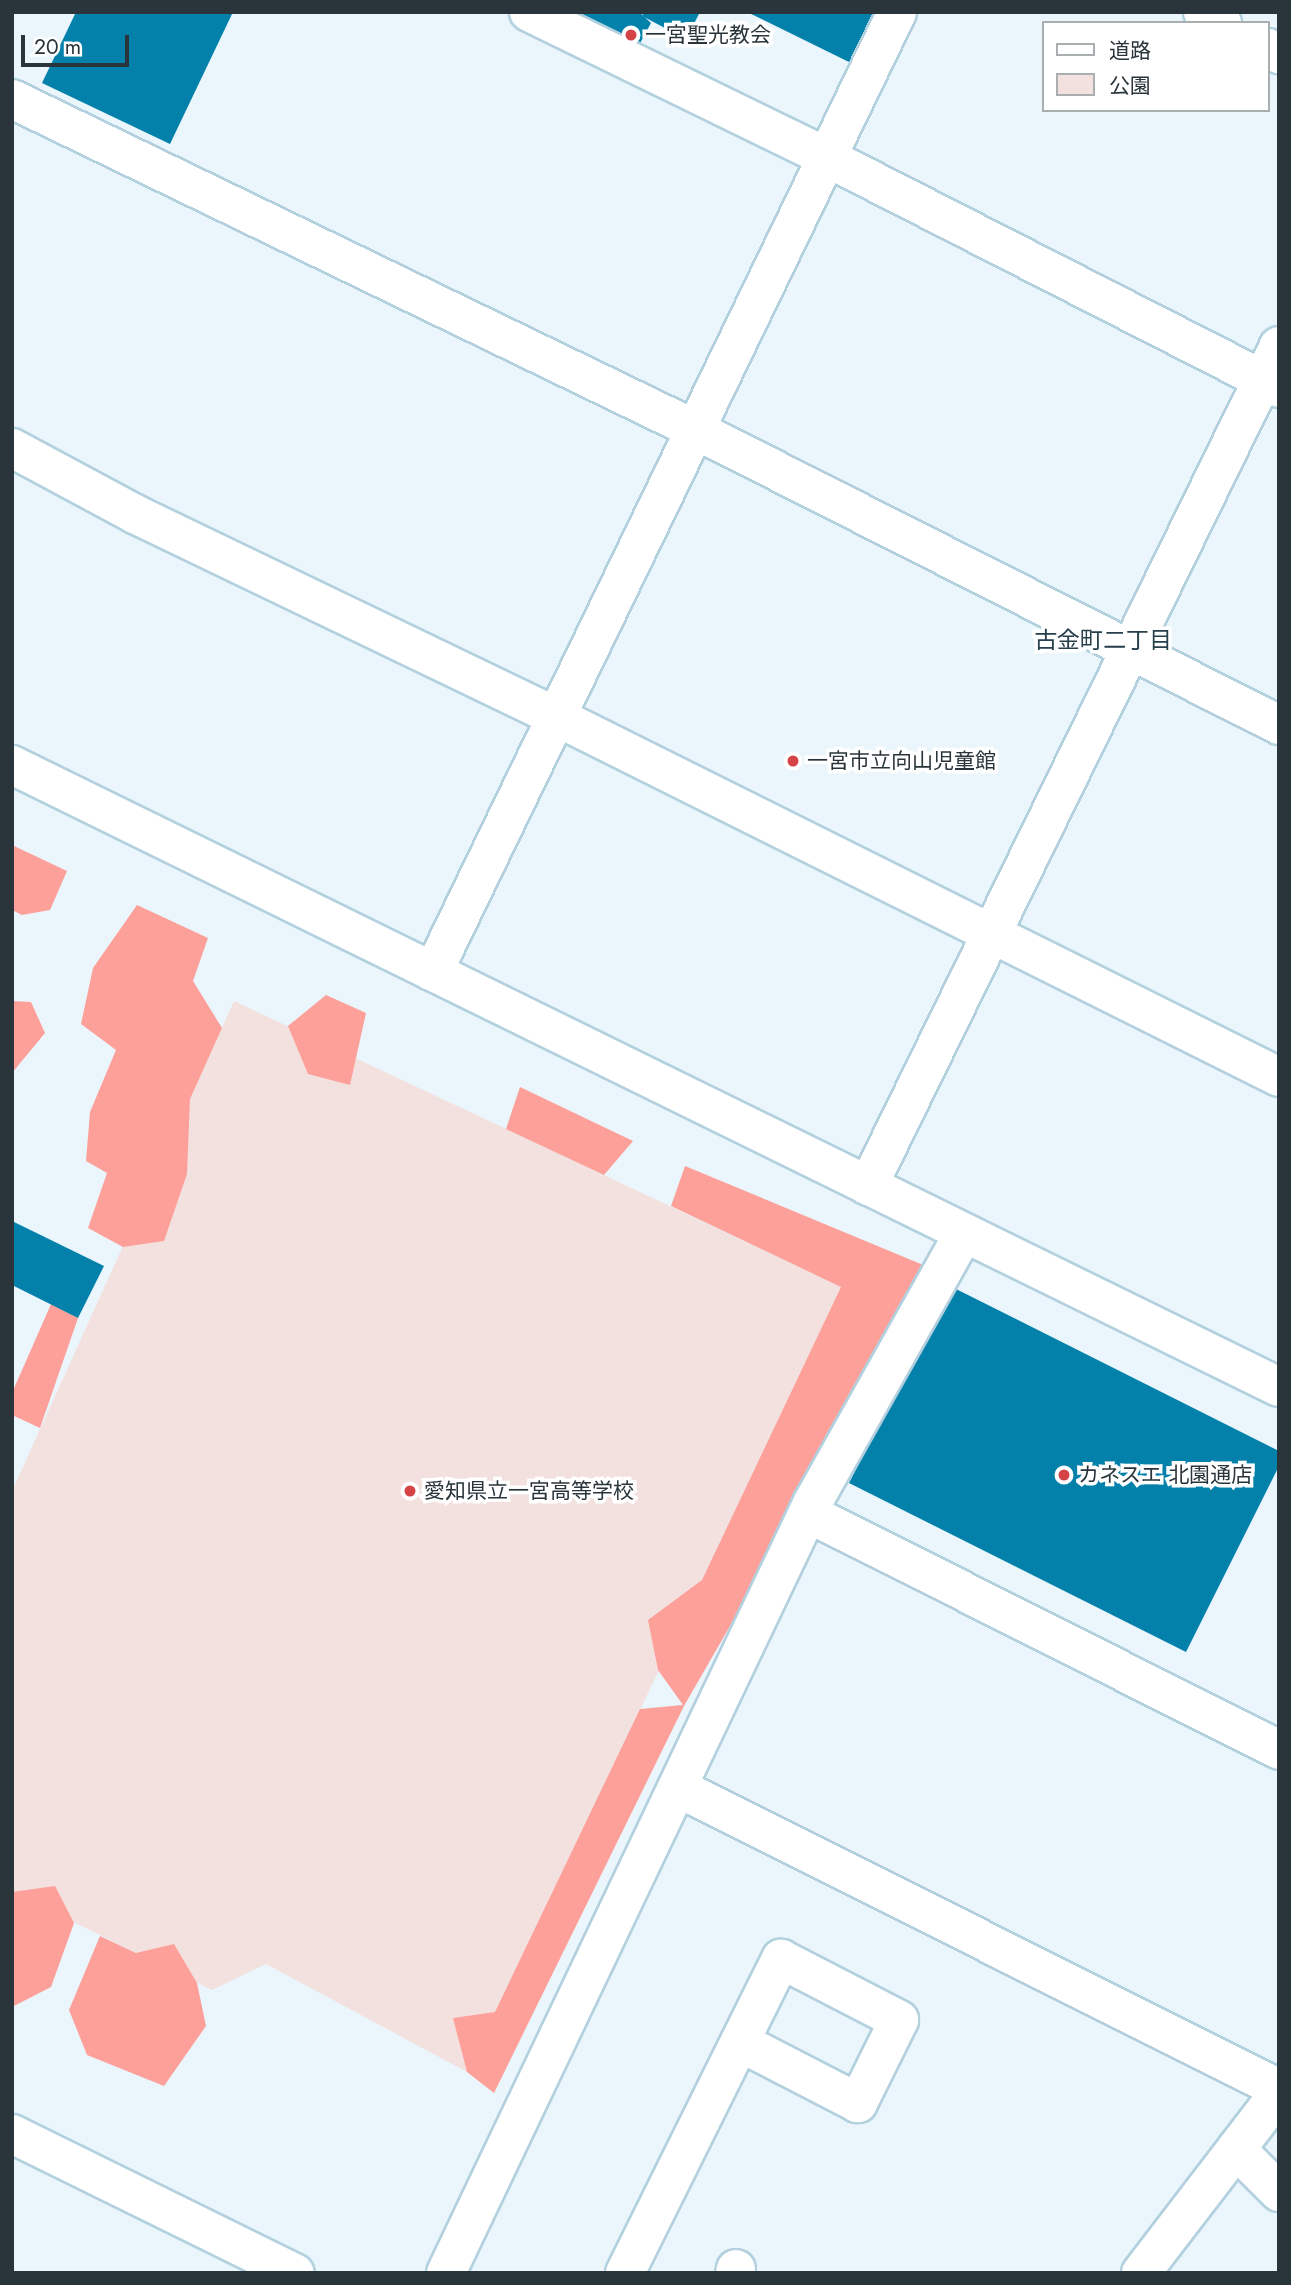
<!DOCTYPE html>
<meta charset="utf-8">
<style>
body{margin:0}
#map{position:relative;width:1291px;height:2285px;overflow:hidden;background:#eaf6fc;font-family:Jost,"Noto Sans JP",sans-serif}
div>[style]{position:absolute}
.green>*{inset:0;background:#f3e1df}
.forest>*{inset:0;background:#fda09a}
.building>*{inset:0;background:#0481ab}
.roads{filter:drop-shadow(2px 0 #b2d0de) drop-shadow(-2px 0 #b2d0de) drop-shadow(0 2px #b2d0de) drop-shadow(0 -2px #b2d0de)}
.minor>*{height:38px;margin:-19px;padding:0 19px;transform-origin:19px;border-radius:19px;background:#fff}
.dots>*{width:19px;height:19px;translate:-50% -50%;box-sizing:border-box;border:4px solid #fff;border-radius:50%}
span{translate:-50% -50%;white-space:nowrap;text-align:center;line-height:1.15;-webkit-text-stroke:7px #fff;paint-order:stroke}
.poi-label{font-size:21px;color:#29353b}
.left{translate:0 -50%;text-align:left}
.neighbourhood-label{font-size:23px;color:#27404c}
.frame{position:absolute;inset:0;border:14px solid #29353b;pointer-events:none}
.legend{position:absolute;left:1042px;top:21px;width:228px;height:91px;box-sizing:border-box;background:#fff;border:2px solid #a9aeb1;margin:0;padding:9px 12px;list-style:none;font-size:21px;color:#29353b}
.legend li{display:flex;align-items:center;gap:14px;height:35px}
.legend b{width:35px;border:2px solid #a9aeb1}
.scale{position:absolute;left:21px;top:35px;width:108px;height:32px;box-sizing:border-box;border:4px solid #29353b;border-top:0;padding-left:9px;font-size:21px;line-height:24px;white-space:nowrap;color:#29353b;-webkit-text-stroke:5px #fff;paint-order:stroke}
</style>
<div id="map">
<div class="green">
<i style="clip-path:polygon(234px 1001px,842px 1287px,467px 2072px,266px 1964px,212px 1990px,12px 1892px,12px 1491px)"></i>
</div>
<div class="forest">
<i style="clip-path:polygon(12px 845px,67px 871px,50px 910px,22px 915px,12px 910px)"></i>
<i style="clip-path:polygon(137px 905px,208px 938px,193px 981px,222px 1028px,190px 1099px,187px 1174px,164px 1241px,123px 1247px,88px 1228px,107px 1173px,86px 1161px,90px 1112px,116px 1050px,81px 1024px,93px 968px)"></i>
<i style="clip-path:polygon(326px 995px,366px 1013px,350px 1085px,308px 1074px,288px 1026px)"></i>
<i style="clip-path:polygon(12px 1001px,31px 1002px,45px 1033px,12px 1073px)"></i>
<i style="clip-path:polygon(520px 1087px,633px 1141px,604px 1175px,506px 1129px)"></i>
<i style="clip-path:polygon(685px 1166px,928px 1267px,931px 1277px,684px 1706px,494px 2093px,467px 2072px,453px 2018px,495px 2012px,640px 1709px,683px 1705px,658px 1670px,648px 1620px,702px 1580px,841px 1287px,671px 1206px)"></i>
<i style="clip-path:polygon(51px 1304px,78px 1318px,40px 1428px,12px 1415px,12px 1393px)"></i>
<i style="clip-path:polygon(55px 1886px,74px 1923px,51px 1987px,14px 2006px,12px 1892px)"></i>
<i style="clip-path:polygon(100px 1936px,136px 1953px,174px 1944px,197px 1983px,206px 2026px,164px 2086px,87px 2055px,69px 2010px)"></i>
</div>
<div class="building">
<i style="clip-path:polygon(76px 12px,233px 12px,170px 144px,42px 83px)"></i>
<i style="clip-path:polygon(576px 12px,639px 12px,651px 23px,638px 47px)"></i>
<i style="clip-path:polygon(644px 12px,700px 12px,686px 39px,642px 16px)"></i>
<i style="clip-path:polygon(747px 12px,876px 12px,851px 63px)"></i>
<i style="clip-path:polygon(12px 1221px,104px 1266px,78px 1318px,12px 1285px)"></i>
<i style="clip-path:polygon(948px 1285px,1279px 1451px,1279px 1466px,1186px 1652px,849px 1483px)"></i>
</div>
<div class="roads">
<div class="minor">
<i style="left:529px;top:12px;width:331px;rotate:26deg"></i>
<i style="left:826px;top:157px;width:508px;rotate:27.02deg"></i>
<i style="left:1203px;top:12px;width:22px;rotate:30deg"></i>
<i style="left:1268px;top:48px;width:13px;rotate:29deg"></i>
<i style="left:12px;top:99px;width:758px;rotate:25.82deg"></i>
<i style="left:694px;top:429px;width:656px;rotate:26.84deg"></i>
<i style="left:12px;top:448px;width:140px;rotate:28.2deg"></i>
<i style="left:135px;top:514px;width:466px;rotate:25.7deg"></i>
<i style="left:555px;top:716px;width:809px;rotate:26.5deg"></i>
<i style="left:12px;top:765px;width:1411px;rotate:26.15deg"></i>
<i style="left:433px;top:972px;width:1066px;rotate:-64.2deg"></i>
<i style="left:868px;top:1186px;width:935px;rotate:-63.93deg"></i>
<i style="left:808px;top:1513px;width:527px;rotate:26.71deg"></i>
<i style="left:679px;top:1788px;width:671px;rotate:26.64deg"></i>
<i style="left:12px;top:2134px;width:315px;rotate:26.2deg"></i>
<i style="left:1236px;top:2149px;width:61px;rotate:45deg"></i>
<i style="left:446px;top:2273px;width:854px;rotate:-64.55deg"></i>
<i style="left:813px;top:1502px;width:308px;rotate:-60.7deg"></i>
<i style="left:625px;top:2273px;width:351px;rotate:-63.6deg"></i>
<i style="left:781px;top:1959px;width:133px;rotate:27.3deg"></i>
<i style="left:899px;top:2020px;width:93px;rotate:116.3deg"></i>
<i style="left:858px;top:2103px;width:133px;rotate:-152.7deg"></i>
<i style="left:735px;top:2273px;width:4px;rotate:-76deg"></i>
<i style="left:1141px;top:2273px;width:227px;rotate:-52.5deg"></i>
</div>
</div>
<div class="dots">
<i style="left:631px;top:35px;background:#d44446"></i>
<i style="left:793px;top:761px;background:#d44446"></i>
<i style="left:1064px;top:1475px;background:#d44446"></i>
<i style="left:410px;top:1491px;background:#d44446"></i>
</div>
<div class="poi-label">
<span class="left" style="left:645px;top:35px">一宮聖光教会</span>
<span class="left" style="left:807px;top:761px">一宮市立向山児童館</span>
<span class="left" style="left:1078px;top:1475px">カネスエ 北園通店</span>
<span class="left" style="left:424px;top:1491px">愛知県立一宮高等学校</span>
</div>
<div class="neighbourhood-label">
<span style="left:1103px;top:640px">古金町二丁目</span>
</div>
<div class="frame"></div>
<ul class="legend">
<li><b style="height:9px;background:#fff"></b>道路</li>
<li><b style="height:19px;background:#f3e1df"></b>公園</li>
</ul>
<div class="scale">20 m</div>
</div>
